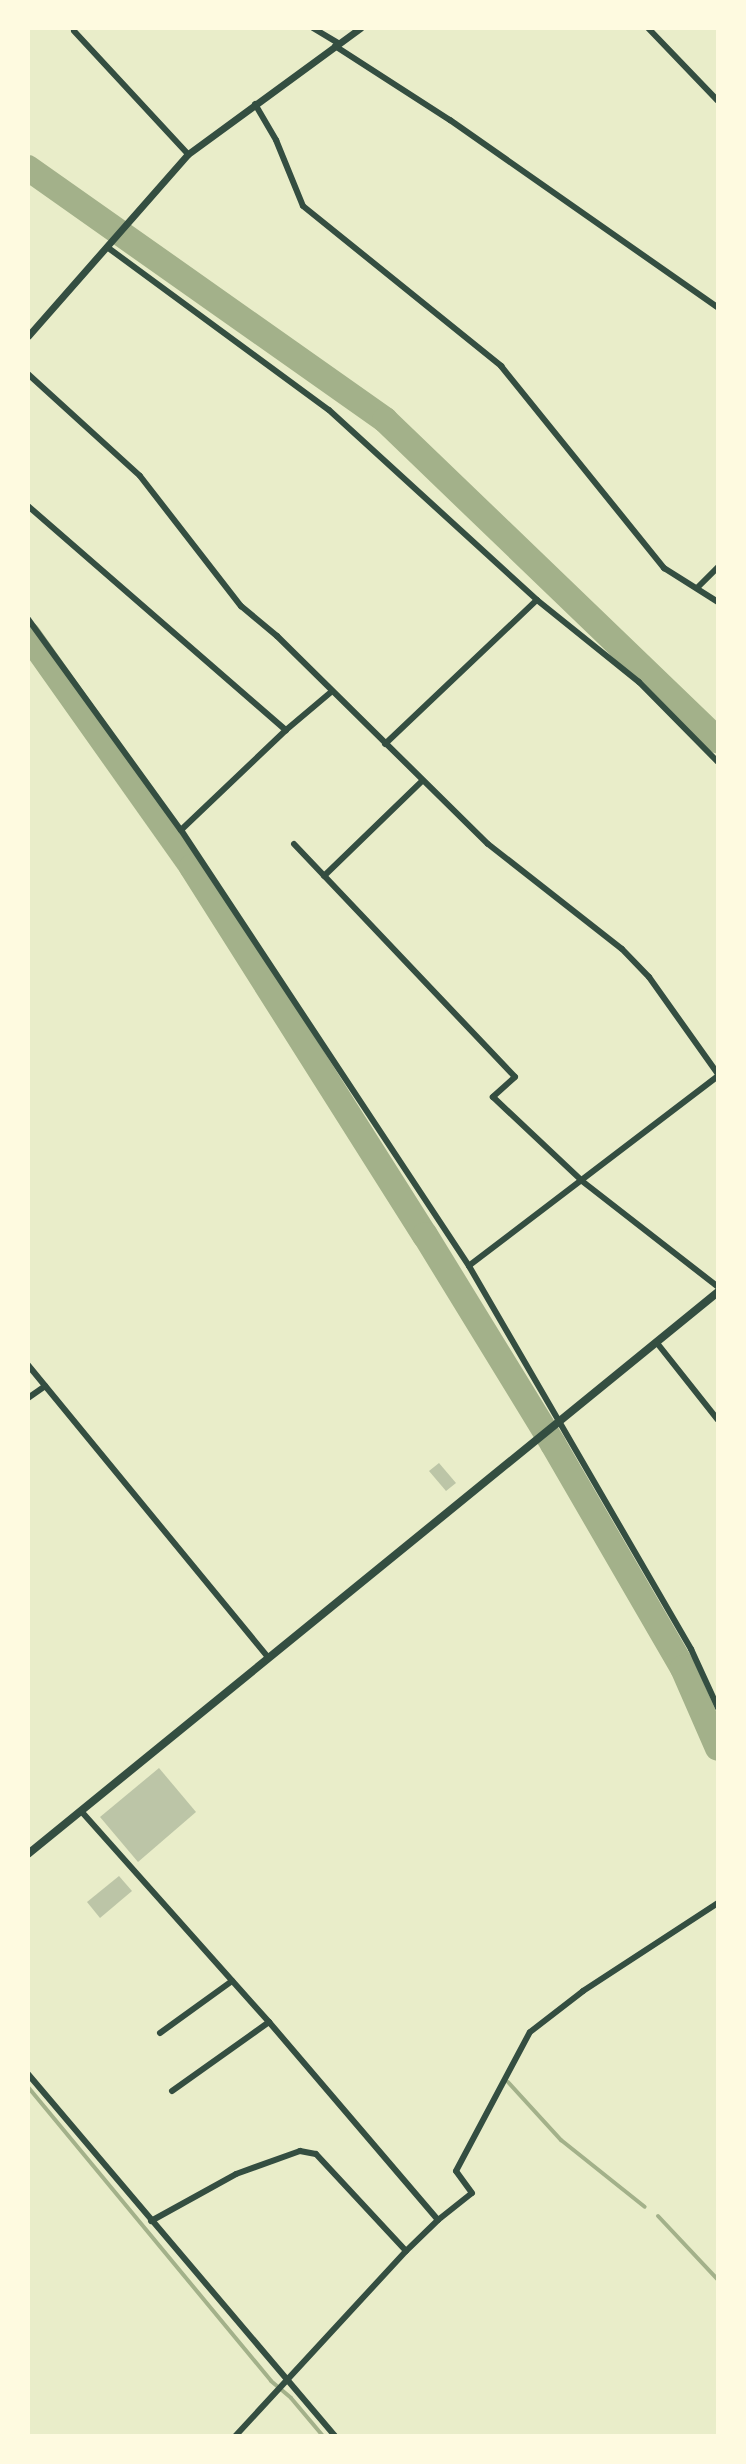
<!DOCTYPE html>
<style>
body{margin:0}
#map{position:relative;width:746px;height:2464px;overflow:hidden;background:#e9edc9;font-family:"Open Sans",sans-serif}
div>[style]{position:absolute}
.stream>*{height:4px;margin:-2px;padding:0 2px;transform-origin:2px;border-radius:2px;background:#a3b18a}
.river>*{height:26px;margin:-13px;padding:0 13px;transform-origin:13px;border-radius:13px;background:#a3b18a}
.building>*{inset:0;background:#bcc5a7}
.minor>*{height:6px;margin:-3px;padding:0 3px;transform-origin:3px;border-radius:3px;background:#344e41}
.tertiary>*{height:7px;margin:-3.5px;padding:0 3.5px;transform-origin:3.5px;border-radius:3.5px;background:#344e41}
.secondary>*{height:8px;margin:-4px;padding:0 4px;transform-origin:4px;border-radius:4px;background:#344e41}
span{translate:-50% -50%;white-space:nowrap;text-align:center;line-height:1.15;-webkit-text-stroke:8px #fefae0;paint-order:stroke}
.frame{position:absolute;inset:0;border:30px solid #fefae0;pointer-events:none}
</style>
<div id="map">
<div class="stream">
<i style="left:508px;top:2082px;width:79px;rotate:47.6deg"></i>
<i style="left:561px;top:2140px;width:107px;rotate:38.6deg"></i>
<i style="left:28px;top:2087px;width:381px;rotate:50.4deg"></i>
<i style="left:271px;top:2381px;width:26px;rotate:40deg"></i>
<i style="left:291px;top:2398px;width:50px;rotate:49.9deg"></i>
<i style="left:658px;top:2216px;width:88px;rotate:46.8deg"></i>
</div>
<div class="river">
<i style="left:28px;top:168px;width:437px;rotate:35.2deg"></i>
<i style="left:385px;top:420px;width:462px;rotate:43.9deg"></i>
<i style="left:28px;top:635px;width:284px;rotate:54.7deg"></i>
<i style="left:192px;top:867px;width:436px;rotate:57.7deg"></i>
<i style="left:425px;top:1235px;width:245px;rotate:58.5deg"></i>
<i style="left:553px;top:1444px;width:259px;rotate:59.9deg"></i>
<i style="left:683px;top:1668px;width:87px;rotate:66.4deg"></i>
</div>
<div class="building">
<i style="clip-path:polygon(439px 1463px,456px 1483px,446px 1491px,429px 1471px)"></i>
<i style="clip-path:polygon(159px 1768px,196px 1812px,138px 1862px,100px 1817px)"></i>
<i style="clip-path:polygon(119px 1876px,132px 1891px,100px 1918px,87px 1902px)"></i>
</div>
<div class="minor">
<i style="left:313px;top:28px;width:29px;rotate:31deg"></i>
<i style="left:648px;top:28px;width:101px;rotate:46.2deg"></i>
<i style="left:74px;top:31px;width:168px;rotate:47.2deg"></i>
<i style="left:335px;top:46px;width:137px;rotate:32.8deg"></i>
<i style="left:450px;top:120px;width:327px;rotate:35deg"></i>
<i style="left:255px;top:104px;width:42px;rotate:59.7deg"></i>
<i style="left:276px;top:140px;width:71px;rotate:67.8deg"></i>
<i style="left:303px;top:206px;width:255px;rotate:38.9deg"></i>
<i style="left:501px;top:366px;width:260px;rotate:51.1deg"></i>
<i style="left:664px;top:568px;width:64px;rotate:32.2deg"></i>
<i style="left:107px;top:247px;width:275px;rotate:36.3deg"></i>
<i style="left:329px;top:410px;width:282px;rotate:42.4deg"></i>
<i style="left:537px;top:600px;width:131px;rotate:38.8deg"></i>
<i style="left:639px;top:682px;width:112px;rotate:45.4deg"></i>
<i style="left:28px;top:374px;width:151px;rotate:42.3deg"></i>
<i style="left:140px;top:476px;width:165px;rotate:52.2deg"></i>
<i style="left:241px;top:606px;width:47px;rotate:39.8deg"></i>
<i style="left:277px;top:636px;width:296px;rotate:44.6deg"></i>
<i style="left:488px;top:844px;width:170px;rotate:38.1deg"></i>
<i style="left:622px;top:949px;width:39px;rotate:46deg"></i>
<i style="left:649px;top:977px;width:119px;rotate:54.6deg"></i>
<i style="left:28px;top:506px;width:342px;rotate:41deg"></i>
<i style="left:286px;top:730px;width:59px;rotate:-40.2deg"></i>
<i style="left:697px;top:588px;width:30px;rotate:-45deg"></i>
<i style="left:28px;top:619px;width:261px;rotate:54.1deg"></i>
<i style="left:181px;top:830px;width:523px;rotate:56.55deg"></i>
<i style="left:385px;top:744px;width:209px;rotate:-43.5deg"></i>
<i style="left:181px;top:830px;width:145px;rotate:-43.6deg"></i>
<i style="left:294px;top:844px;width:321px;rotate:46.5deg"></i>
<i style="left:515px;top:1077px;width:30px;rotate:138deg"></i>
<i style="left:493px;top:1097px;width:122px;rotate:43.3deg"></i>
<i style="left:582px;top:1181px;width:172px;rotate:37.9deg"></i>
<i style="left:324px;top:876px;width:136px;rotate:-44.1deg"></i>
<i style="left:718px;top:1076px;width:313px;rotate:142.7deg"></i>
<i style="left:469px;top:1266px;width:443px;rotate:59.9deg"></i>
<i style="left:691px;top:1649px;width:65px;rotate:65.4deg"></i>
<i style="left:657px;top:1343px;width:98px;rotate:51.6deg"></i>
<i style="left:28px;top:1365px;width:379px;rotate:50.6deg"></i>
<i style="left:28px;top:1398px;width:21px;rotate:-35deg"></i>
<i style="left:81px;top:1811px;width:283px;rotate:48.3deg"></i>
<i style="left:269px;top:2022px;width:260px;rotate:49.5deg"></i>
<i style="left:438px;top:2220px;width:45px;rotate:135.9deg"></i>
<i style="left:160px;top:2033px;width:89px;rotate:-35.8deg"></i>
<i style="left:28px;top:2074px;width:475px;rotate:49.7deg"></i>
<i style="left:172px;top:2091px;width:119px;rotate:-35.4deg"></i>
<i style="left:438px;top:2220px;width:43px;rotate:-38.5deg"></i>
<i style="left:472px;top:2193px;width:27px;rotate:-126deg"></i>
<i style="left:456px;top:2171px;width:157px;rotate:-62deg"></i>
<i style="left:530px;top:2032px;width:67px;rotate:-37.7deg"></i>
<i style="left:583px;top:1991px;width:161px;rotate:-33.1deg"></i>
<i style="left:151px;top:2221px;width:97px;rotate:-28.9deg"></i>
<i style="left:236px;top:2174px;width:68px;rotate:-19.8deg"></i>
<i style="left:300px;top:2151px;width:16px;rotate:11deg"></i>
<i style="left:316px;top:2154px;width:132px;rotate:47.1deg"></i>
<i style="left:406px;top:2251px;width:252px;rotate:132.7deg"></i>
</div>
<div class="tertiary">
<i style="left:28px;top:336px;width:242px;rotate:-48.7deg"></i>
<i style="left:188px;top:154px;width:213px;rotate:-36.2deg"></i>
</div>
<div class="secondary">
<i style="left:28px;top:1854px;width:890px;rotate:-39.16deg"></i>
</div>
<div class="frame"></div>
</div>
